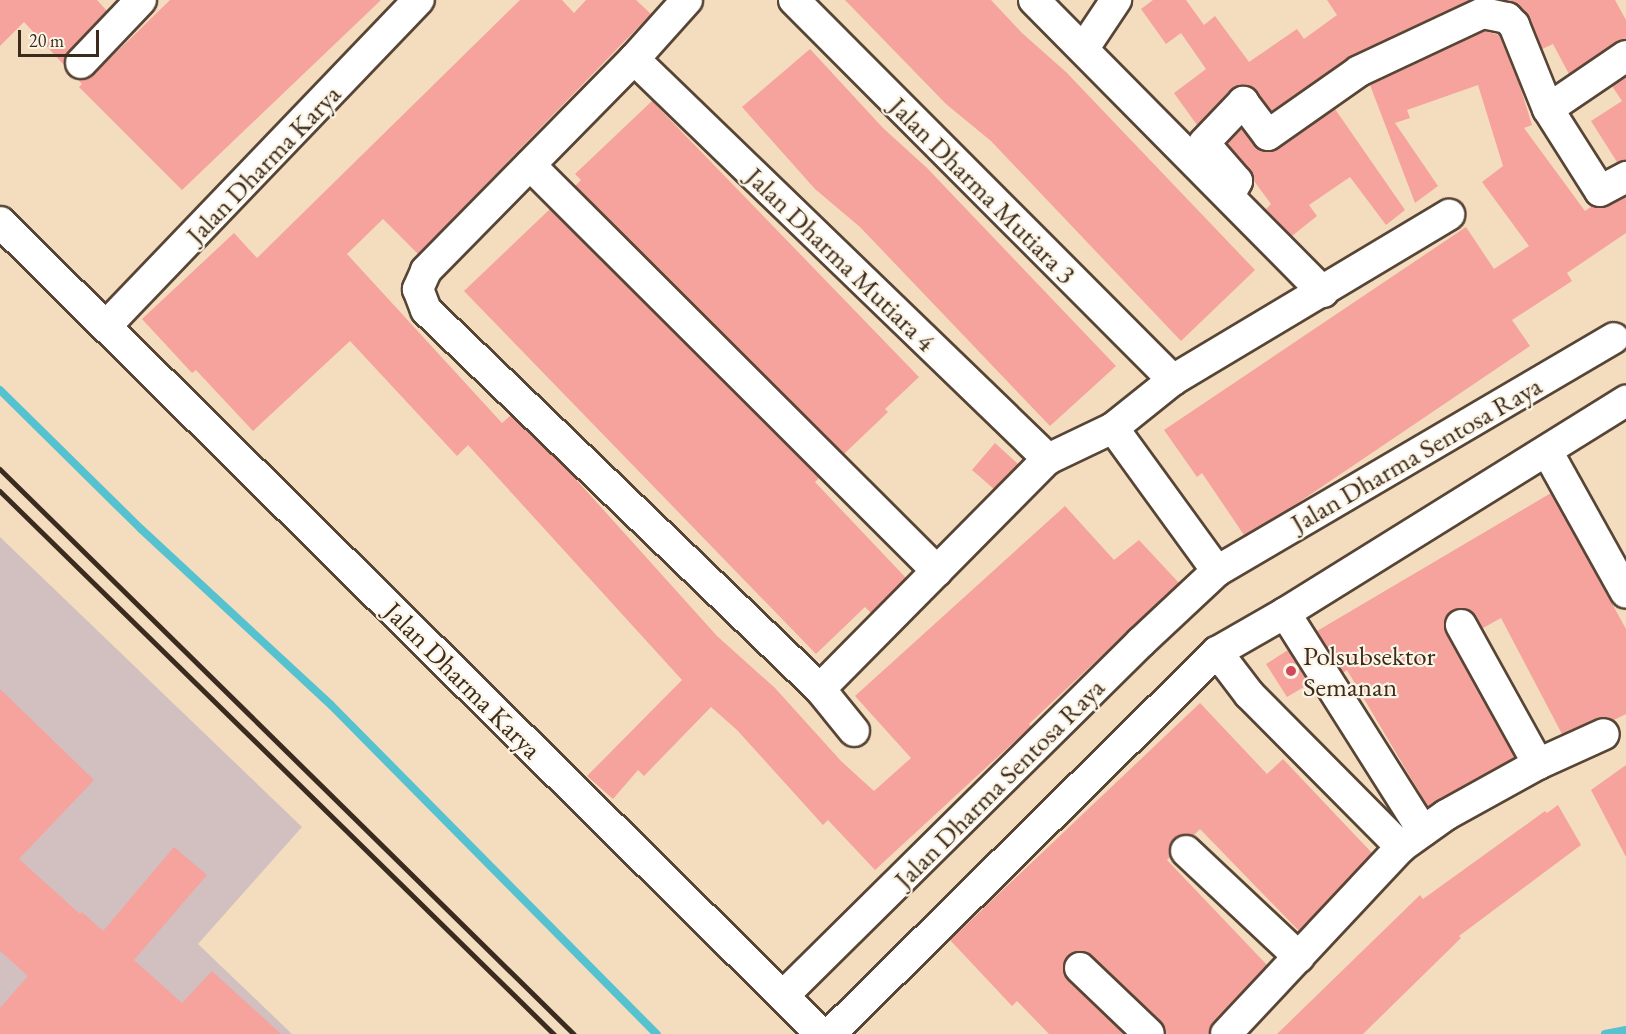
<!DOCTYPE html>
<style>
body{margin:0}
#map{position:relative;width:1626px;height:1034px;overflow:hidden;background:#f4ddbf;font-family:"EB Garamond",serif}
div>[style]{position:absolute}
.industrial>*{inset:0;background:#d2bfc0}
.stream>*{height:8px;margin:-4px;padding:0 4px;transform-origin:4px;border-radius:4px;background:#56c2cf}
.building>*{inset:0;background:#f6a29d}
.roads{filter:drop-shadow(2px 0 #574536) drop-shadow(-2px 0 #574536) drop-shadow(0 2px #574536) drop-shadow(0 -2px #574536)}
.minor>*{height:30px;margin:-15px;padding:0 15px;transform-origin:15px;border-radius:15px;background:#fff}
.rail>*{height:4.5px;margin:-2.25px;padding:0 2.25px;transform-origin:2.25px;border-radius:2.25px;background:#3b2a1e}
.dots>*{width:16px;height:16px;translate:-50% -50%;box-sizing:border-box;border:3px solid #fcf5e5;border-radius:50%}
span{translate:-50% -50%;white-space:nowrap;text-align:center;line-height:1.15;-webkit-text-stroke:4.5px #fcf5e5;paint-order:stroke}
.street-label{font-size:27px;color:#3b2a1e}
.poi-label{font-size:27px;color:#3b2a1e}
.left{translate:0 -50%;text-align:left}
.scale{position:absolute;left:18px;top:30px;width:81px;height:27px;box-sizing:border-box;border:3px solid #3b2a1e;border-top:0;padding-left:8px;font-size:18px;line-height:21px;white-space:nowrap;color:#3b2a1e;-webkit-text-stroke:4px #fcf5e5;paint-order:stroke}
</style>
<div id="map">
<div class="industrial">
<i style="clip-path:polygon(0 537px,302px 827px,198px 944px,292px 1034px,0 1034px)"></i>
</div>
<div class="stream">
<i style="left:0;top:390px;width:198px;rotate:44.6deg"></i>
<i style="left:141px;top:529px;width:259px;rotate:42.8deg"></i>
<i style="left:331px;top:705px;width:463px;rotate:45.3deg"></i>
<i style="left:1605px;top:1034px;width:21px;rotate:-11deg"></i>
</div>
<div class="building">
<i style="clip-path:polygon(0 0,97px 0,107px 11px,69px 51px,64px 65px,24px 22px,0 46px)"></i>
<i style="clip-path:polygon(170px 0,381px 0,182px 190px,79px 87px,82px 84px,78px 80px,93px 75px)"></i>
<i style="clip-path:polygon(520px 0,562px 0,574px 13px,586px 0,636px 0,651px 14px,418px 254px,383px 219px,347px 254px,502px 423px,511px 415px,564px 466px,717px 636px,775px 688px,841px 761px,874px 791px,911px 758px,855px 696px,1065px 506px,1114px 560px,1139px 540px,1179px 583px,1029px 724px,1031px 726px,1029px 728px,875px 870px,828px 820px,823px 825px,737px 730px,711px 707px,644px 776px,638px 770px,613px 799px,587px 776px,682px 680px,468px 445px,457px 456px,350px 341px,253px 431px,196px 370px,192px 373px,142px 319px,234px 233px,257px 258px)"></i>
<i style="clip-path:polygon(845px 0,991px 0,1022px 33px,1066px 72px,1255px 270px,1181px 341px,991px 141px,946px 104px)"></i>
<i style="clip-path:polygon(1153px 0,1186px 0,1204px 25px,1215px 16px,1249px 62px,1297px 29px,1304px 39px,1337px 15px,1327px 0,1470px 0,1352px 55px,1272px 111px,1256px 91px,1248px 86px,1238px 85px,1230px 90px,1197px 125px,1174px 93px,1206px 69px,1181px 33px,1166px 44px,1141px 9px)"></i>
<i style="clip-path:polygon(1505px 0,1615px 0,1626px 20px,1626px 39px,1616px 42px,1569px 74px,1553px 44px,1542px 49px,1526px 13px,1519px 5px)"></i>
<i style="clip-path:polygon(1485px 31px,1499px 35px,1518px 80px,1532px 125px,1524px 128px,1585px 211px,1592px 206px,1608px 206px,1626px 197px,1626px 233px,1567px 273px,1572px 281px,1512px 320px,1530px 346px,1286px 511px,1244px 535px,1202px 473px,1197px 477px,1164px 430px,1466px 227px,1494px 269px,1529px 246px,1482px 182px,1503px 166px,1478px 85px,1407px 110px,1410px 118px,1395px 123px,1438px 186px,1415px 203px,1370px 85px)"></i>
<i style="clip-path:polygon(810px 49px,883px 128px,927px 168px,1116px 366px,1050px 426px,860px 227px,815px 189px,742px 107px)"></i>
<i style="clip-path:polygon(1626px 77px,1626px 160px,1617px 162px,1591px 121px,1622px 101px,1612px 86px)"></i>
<i style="clip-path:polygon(652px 101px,919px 377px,885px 409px,888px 412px,844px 454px,575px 186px,581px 180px,575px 174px)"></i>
<i style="clip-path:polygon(1335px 109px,1405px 210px,1386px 225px,1350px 177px,1309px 205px,1317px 216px,1292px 236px,1266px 209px,1271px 204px,1254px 181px,1250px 170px,1227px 144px,1242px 129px,1255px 146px,1262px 151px,1270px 152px)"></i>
<i style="clip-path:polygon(550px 209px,819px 478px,815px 482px,906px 578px,871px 613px,865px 607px,816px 654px,464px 291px)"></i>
<i style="clip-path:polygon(995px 443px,1018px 464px,994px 489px,972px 470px)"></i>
<i style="clip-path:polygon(1551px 493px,1626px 629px,1626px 714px,1614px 720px,1605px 717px,1597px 718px,1562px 734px,1501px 618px,1483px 628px,1470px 611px,1462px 608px,1453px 610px,1446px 617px,1444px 625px,1446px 633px,1515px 757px,1428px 807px,1347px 670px,1343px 673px,1317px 631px)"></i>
<i style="clip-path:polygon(1288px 650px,1309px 684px,1287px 697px,1266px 664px)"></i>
<i style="clip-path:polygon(0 689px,94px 780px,19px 859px,80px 914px,82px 912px,103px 931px,174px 847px,207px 875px,134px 960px,182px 1003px,212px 971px,281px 1034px,0 1034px,0 1008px,28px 976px,0 951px)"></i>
<i style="clip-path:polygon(1200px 703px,1267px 774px,1283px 759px,1372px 853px,1299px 931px,1200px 829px,1193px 836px,1180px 835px,1169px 847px,1170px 857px,1167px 860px,1267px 965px,1213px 1022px,1209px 1034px,1166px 1034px,1161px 1022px,1092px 956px,1084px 951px,1075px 952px,1063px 963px,1064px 973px,1124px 1034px,1049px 1034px,1017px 1001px,1012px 1006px,950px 940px)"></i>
<i style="clip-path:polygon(1626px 765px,1626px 857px,1591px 790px)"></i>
<i style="clip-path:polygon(1558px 805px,1581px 845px,1459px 936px,1461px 938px,1363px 1034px,1277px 1034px,1420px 895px,1423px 899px,1545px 811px,1547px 813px)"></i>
</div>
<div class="roads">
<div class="minor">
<i style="left:687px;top:0;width:79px;rotate:131.9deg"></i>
<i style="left:634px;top:59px;width:297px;rotate:134.5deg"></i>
<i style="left:426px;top:271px;width:20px;rotate:114deg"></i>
<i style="left:418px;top:289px;width:22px;rotate:69deg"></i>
<i style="left:426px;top:310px;width:547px;rotate:43.89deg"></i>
<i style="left:820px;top:689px;width:324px;rotate:-45.3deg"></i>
<i style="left:1048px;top:459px;width:72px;rotate:-25.5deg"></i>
<i style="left:794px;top:0;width:537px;rotate:45.08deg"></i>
<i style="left:1034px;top:0;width:411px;rotate:45.3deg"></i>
<i style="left:1483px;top:13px;width:25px;rotate:12deg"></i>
<i style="left:1507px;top:18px;width:10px;rotate:45deg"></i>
<i style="left:1514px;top:25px;width:91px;rotate:68deg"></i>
<i style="left:1084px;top:48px;width:58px;rotate:-56.3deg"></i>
<i style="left:1626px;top:56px;width:94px;rotate:145.8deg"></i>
<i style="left:1548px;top:109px;width:97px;rotate:57.6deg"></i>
<i style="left:1600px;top:191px;width:30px;rotate:-28deg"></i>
<i style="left:634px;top:59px;width:576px;rotate:44.01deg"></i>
<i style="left:81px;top:63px;width:87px;rotate:-46.4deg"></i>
<i style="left:530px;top:165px;width:575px;rotate:44.93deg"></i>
<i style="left:1229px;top:196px;width:17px;rotate:-62deg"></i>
<i style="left:1237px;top:181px;width:50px;rotate:-131deg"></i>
<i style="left:1204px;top:143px;width:57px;rotate:-46.4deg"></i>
<i style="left:1243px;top:102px;width:41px;rotate:52.9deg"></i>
<i style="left:1268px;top:135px;width:111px;rotate:-35.1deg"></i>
<i style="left:1359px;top:71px;width:137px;rotate:-25.1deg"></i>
<i style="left:0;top:222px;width:1155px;rotate:44.68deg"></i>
<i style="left:106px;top:326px;width:452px;rotate:-46.2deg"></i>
<i style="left:1547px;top:451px;width:162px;rotate:60.9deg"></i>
<i style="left:1217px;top:571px;width:177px;rotate:-126deg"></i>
<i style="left:1113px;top:428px;width:77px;rotate:-38.7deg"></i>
<i style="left:1173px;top:380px;width:322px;rotate:-30.9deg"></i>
<i style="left:1285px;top:613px;width:258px;rotate:57.7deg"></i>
<i style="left:1461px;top:625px;width:159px;rotate:61deg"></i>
<i style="left:1217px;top:652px;width:53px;rotate:52.7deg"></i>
<i style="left:1249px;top:694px;width:216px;rotate:45.2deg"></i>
<i style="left:1401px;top:847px;width:55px;rotate:-35.4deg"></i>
<i style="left:1446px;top:815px;width:105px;rotate:-29deg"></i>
<i style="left:1538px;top:764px;width:72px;rotate:-24.4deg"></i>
<i style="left:820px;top:689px;width:54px;rotate:51deg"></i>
<i style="left:1186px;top:851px;width:155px;rotate:43.2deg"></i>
<i style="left:1080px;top:968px;width:95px;rotate:43.7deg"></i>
<i style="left:783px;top:996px;width:503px;rotate:-44.68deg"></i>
<i style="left:1141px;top:642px;width:104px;rotate:-43.1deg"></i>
<i style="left:1217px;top:571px;width:460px;rotate:-30.4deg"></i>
<i style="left:830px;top:1034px;width:544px;rotate:-44.63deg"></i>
<i style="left:1217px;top:652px;width:78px;rotate:-29.8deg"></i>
<i style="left:1285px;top:613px;width:402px;rotate:-31.9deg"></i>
<i style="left:1226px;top:1034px;width:256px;rotate:-46.9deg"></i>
</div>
</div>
<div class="rail">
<i style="left:0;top:469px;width:805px;rotate:44.55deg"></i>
<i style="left:0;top:491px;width:776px;rotate:44.43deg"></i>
</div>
<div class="dots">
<i style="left:1291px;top:671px;background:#d1495b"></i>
</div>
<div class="street-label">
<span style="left:263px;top:164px;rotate:-46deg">Jalan Dharma Karya</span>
<span style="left:983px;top:190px;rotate:45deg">Jalan Dharma Mutiara 3</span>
<span style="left:841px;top:259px;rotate:44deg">Jalan Dharma Mutiara 4</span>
<span style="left:1416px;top:454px;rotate:-30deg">Jalan Dharma Sentosa Raya</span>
<span style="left:463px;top:680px;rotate:45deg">Jalan Dharma Karya</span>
<span style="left:999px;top:783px;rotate:-45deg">Jalan Dharma Sentosa Raya</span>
</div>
<div class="poi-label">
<span class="left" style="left:1303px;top:671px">Polsubsektor<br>Semanan</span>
</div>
<div class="scale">20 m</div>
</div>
